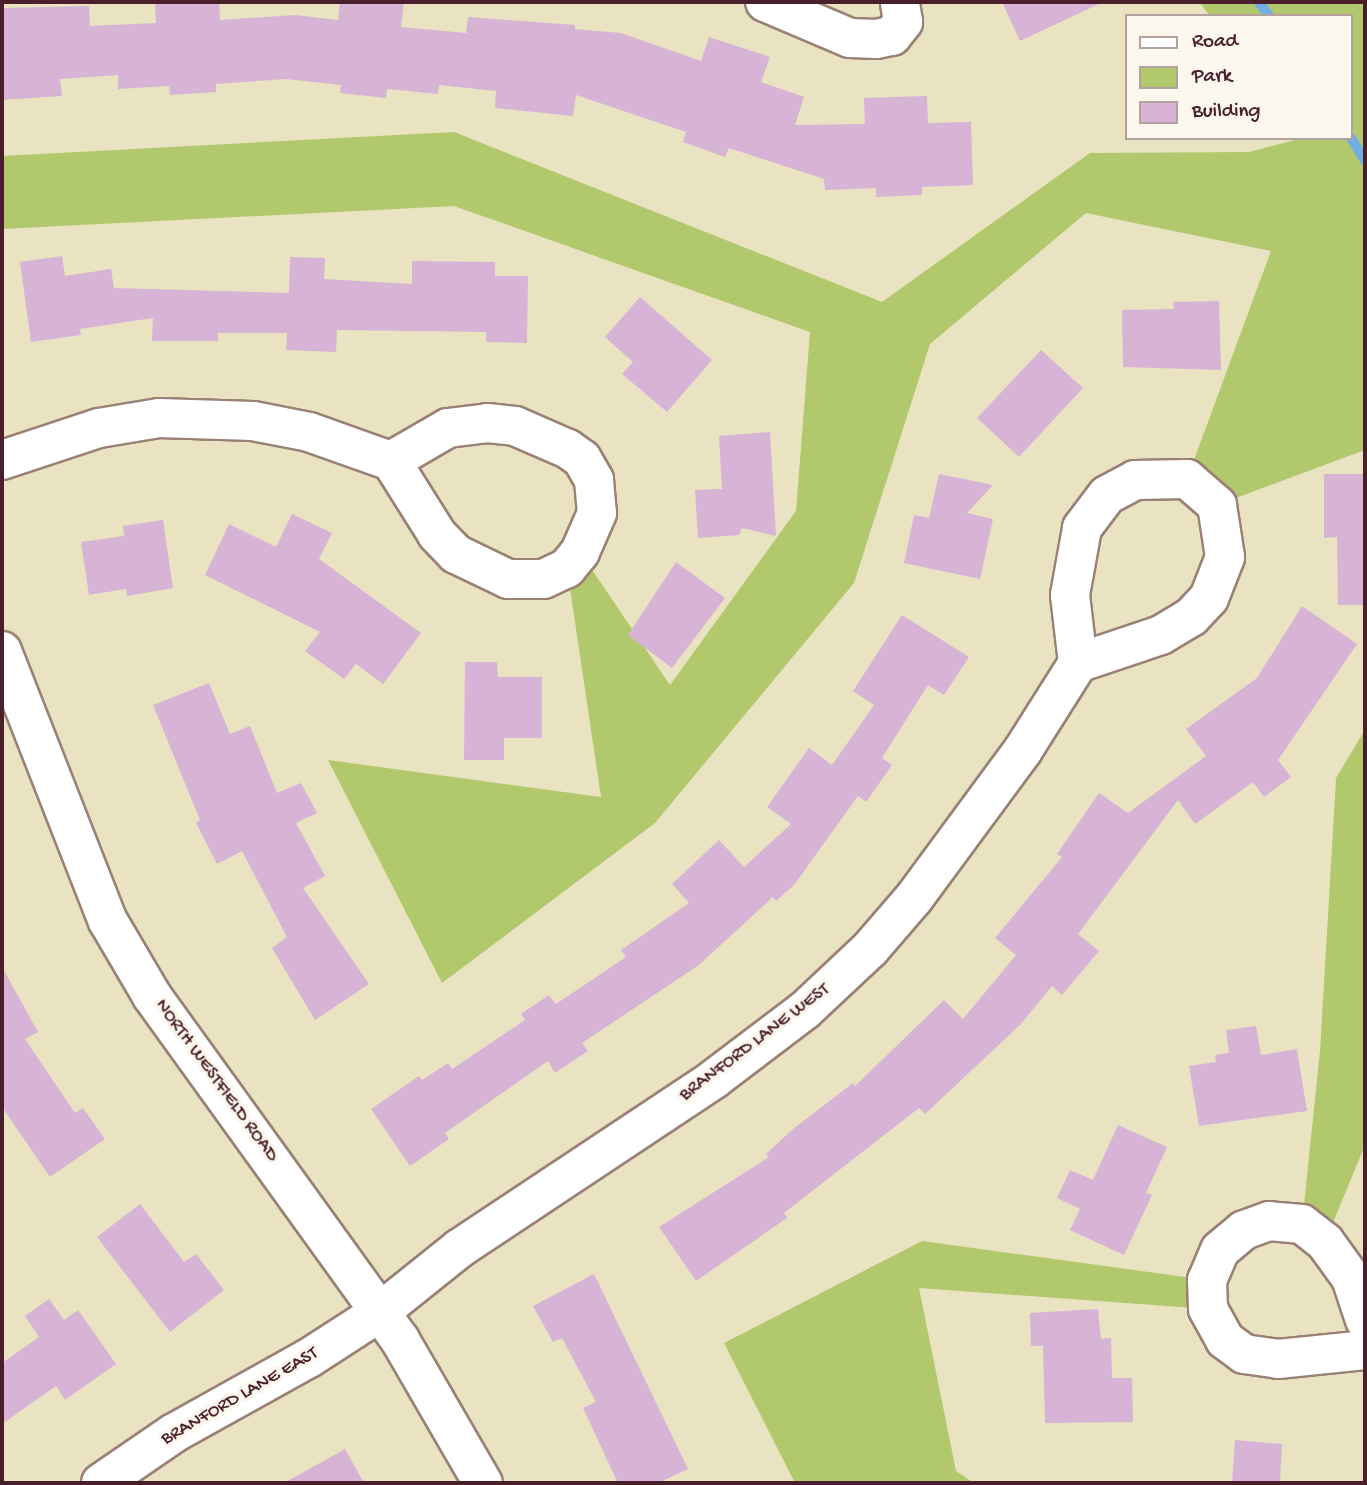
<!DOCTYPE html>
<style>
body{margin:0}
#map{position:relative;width:1367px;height:1485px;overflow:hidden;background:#e9e3c1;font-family:"Gochi Hand",sans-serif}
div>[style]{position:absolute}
.green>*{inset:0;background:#b2c86d}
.stream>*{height:10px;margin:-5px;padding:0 5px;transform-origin:5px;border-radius:5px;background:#71afe3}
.building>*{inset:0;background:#d7b4d6}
.roads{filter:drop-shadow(2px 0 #9a8176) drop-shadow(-2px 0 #9a8176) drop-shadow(0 2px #9a8176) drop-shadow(0 -2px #9a8176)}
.minor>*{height:38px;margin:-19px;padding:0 19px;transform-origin:19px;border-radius:19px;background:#fff}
span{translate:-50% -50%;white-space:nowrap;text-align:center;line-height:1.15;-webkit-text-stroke:7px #fbf7ec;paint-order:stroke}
.street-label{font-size:19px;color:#4a1f2b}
.frame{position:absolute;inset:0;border:4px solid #4a1f2b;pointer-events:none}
.legend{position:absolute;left:1125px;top:14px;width:228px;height:126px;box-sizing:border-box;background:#fbf7ec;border:2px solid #b4a19f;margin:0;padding:9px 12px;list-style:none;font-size:21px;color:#4a1f2b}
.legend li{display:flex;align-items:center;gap:14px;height:35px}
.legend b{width:35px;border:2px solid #b4a19f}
</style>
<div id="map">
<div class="green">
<i style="clip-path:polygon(1199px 2px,1365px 4px,1365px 450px,1217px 505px,1187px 479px,1271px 251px,1086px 213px,930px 344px,854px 583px,655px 823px,442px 983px,328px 760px,601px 797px,567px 568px,580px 552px,670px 685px,796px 511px,810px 332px,454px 206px,2px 229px,2px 156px,454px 132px,882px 302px,1090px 153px,1249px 152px,1303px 138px,1351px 138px,1351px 16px,1210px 16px)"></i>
<i style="clip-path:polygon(1365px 730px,1365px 1145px,1325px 1242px,1302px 1224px,1320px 1051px,1336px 778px)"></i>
<i style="clip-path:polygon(922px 1241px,1207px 1280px,1208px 1309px,919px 1288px,956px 1471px,974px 1483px,795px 1483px,724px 1343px)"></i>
</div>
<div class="stream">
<i style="left:1259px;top:2px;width:17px;rotate:54deg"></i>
<i style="left:1351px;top:138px;width:26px;rotate:58deg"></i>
</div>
<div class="building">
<i style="clip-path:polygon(155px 2px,219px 2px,220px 20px,295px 15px,338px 20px,340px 2px,404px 2px,401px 27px,466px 33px,468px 17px,575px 25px,575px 29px,621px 33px,701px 61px,709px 37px,770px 57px,761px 82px,804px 97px,795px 125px,865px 124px,864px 98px,927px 96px,928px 123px,971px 122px,973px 185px,922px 187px,922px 195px,876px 197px,876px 188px,825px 190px,824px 179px,729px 148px,725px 157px,683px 142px,686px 132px,576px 95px,573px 116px,495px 108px,496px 91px,439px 85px,438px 94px,387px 89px,386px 98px,340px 93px,341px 85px,286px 79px,216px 84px,216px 92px,170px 95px,169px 86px,118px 89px,118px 75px,60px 79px,62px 96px,2px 100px,2px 8px,89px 6px,90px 26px,156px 23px)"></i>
<i style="clip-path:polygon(1002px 2px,1103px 2px,1020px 41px)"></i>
<i style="clip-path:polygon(62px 256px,65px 276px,111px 269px,114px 288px,289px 293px,290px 257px,325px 258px,324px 279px,412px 284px,412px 261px,495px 262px,495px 276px,528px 276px,527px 343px,486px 342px,486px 332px,337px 330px,336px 352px,286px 350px,287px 333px,218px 333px,218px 341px,152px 341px,153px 318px,80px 329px,81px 335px,31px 342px,20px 262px)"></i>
<i style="clip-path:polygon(640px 297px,712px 360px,667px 412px,622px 374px,633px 362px,605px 337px)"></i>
<i style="clip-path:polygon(1219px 301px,1221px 370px,1123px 367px,1122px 310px,1174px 309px,1173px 302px)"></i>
<i style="clip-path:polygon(1041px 350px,1083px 388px,1019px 457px,977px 418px)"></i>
<i style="clip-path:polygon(770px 432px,776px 536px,742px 528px,739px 535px,698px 538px,695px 490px,722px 489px,719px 436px)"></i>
<i style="clip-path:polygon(939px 474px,993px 485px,967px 513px,993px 519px,980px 579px,904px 563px,914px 515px,929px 518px)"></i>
<i style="clip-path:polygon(1324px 474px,1365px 474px,1365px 605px,1338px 605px,1337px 537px,1324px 538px)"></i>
<i style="clip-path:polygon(292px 514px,332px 533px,319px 559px,421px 633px,383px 684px,356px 664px,344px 679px,305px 651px,320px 632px,205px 575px,229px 524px,276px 547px)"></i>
<i style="clip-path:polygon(163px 520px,173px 588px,127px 596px,126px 589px,89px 595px,81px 542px,124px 536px,123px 526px)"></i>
<i style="clip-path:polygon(676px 562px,725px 598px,672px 668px,628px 635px)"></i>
<i style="clip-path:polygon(1302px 606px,1357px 644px,1278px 760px,1291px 777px,1264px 797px,1253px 782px,1195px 824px,1178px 800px,1078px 934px,1099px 951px,1062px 995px,1052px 986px,1020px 1025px,925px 1114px,919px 1108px,784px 1213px,787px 1218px,696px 1281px,659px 1227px,769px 1157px,766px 1154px,793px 1129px,853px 1083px,855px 1086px,944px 1000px,963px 1019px,1016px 955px,995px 938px,1062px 857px,1057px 854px,1099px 793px,1128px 813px,1206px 756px,1186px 729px,1257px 678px)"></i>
<i style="clip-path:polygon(902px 615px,969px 657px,944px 695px,928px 685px,882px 758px,892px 765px,866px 802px,858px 796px,794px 885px,776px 901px,773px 897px,699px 965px,582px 1043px,588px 1051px,555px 1073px,548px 1061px,445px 1133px,449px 1139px,410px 1166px,371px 1109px,419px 1076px,422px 1080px,448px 1063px,452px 1069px,525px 1020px,521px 1014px,549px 995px,556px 1004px,626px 957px,621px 950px,689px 903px,672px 884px,719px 840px,744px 867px,791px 824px,767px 807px,809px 748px,832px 765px,874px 705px,853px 691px)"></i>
<i style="clip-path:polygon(465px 662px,497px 662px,498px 677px,542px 677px,542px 738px,504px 738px,504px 760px,464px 760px)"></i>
<i style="clip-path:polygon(209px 683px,230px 734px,250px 726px,277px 793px,301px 783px,317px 813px,296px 823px,325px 876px,303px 888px,369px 984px,315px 1020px,272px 948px,287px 937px,242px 851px,217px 864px,196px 823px,200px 820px,153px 705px)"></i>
<i style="clip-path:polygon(2px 967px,38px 1032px,25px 1039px,75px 1113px,83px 1108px,105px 1139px,50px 1177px,2px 1107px)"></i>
<i style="clip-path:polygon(1256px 1026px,1261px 1055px,1297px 1049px,1307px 1111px,1199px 1126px,1189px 1066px,1216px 1062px,1215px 1055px,1229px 1053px,1226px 1030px)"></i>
<i style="clip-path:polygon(1118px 1125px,1167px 1147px,1146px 1193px,1152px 1195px,1124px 1255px,1070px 1230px,1080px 1209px,1057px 1198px,1070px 1170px,1093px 1180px)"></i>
<i style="clip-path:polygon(140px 1204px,184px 1262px,196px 1254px,224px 1290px,170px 1332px,97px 1237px)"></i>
<i style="clip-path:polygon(594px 1274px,688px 1469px,658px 1483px,618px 1483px,583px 1408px,596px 1402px,562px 1338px,553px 1342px,533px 1306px)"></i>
<i style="clip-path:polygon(49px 1299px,64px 1320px,78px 1310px,116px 1364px,65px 1400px,56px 1386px,2px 1424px,2px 1363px,39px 1337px,25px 1316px)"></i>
<i style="clip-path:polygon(1098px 1309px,1101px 1339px,1111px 1338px,1112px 1378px,1132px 1378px,1133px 1422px,1045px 1423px,1043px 1346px,1031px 1346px,1030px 1313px)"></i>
<i style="clip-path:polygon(1235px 1440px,1282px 1444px,1280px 1483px,1232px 1483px)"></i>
<i style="clip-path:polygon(345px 1449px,364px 1483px,284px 1483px)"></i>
</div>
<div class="roads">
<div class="minor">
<i style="left:765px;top:2px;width:92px;rotate:23deg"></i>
<i style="left:850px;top:38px;width:26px;rotate:2deg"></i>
<i style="left:876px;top:39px;width:16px;rotate:-11deg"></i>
<i style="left:892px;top:36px;width:18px;rotate:-52deg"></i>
<i style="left:903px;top:22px;width:20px;rotate:-99deg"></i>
<i style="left:487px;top:423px;width:28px;rotate:6deg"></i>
<i style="left:515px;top:426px;width:58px;rotate:23.5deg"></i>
<i style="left:568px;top:449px;width:17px;rotate:36deg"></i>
<i style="left:582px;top:459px;width:24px;rotate:60deg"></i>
<i style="left:594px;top:480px;width:33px;rotate:85deg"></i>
<i style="left:597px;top:513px;width:43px;rotate:113.6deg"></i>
<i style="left:580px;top:552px;width:21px;rotate:129deg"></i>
<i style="left:567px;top:568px;width:26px;rotate:155deg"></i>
<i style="left:543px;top:579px;width:35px;rotate:180deg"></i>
<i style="left:508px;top:579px;width:58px;rotate:-154.3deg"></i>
<i style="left:456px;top:554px;width:28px;rotate:-134deg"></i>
<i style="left:437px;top:534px;width:86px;rotate:-122.2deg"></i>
<i style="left:391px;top:461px;width:66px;rotate:-30.1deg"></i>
<i style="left:448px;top:428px;width:39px;rotate:-7deg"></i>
<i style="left:2px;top:460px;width:102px;rotate:-18.3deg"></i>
<i style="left:99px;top:428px;width:61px;rotate:-9.5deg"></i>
<i style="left:159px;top:418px;width:94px;rotate:1.8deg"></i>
<i style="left:253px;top:421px;width:57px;rotate:11.1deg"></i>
<i style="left:309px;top:432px;width:87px;rotate:19.5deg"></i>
<i style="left:1187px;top:479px;width:40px;rotate:41deg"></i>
<i style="left:1217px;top:505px;width:53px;rotate:81.3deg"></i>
<i style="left:1225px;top:557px;width:44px;rotate:111.3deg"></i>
<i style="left:1209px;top:598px;width:26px;rotate:133deg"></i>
<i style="left:1191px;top:617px;width:35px;rotate:149deg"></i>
<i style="left:1161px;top:635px;width:88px;rotate:161.4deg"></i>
<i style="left:1078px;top:663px;width:68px;rotate:-96.7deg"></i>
<i style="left:1070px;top:595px;width:68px;rotate:-79.8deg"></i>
<i style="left:1082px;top:528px;width:41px;rotate:-52.9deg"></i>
<i style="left:1107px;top:495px;width:32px;rotate:-28deg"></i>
<i style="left:1135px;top:480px;width:52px;rotate:-1.1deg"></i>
<i style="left:2px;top:651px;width:290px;rotate:68.6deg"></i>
<i style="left:108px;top:921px;width:87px;rotate:59.6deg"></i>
<i style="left:152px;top:996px;width:424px;rotate:54.2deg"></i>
<i style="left:400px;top:1340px;width:165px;rotate:59.9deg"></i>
<i style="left:1365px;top:1320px;width:44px;rotate:-108.4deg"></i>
<i style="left:1351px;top:1278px;width:44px;rotate:-125.8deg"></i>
<i style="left:1325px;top:1242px;width:29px;rotate:-142deg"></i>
<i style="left:1302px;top:1224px;width:33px;rotate:-175deg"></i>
<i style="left:1269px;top:1221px;width:27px;rotate:160deg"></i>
<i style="left:1244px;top:1230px;width:31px;rotate:140deg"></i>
<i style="left:1220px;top:1250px;width:33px;rotate:113deg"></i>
<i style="left:1207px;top:1280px;width:29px;rotate:88deg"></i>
<i style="left:1208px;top:1309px;width:35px;rotate:61deg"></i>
<i style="left:1225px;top:1340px;width:24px;rotate:36deg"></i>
<i style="left:1244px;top:1354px;width:34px;rotate:8deg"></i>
<i style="left:1278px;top:1359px;width:87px;rotate:-5.9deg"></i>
<i style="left:101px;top:1483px;width:88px;rotate:-34.4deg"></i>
<i style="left:174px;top:1433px;width:154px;rotate:-29.1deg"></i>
<i style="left:309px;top:1358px;width:85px;rotate:-32.9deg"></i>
<i style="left:380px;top:1312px;width:102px;rotate:-38.7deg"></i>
<i style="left:460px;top:1248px;width:305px;rotate:-33.6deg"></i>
<i style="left:714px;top:1079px;width:114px;rotate:-37.2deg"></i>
<i style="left:805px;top:1010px;width:89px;rotate:-43.2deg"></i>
<i style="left:870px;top:949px;width:67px;rotate:-49.2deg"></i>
<i style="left:914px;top:898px;width:184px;rotate:-53.6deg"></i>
<i style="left:1023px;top:750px;width:103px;rotate:-57.7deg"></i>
</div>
</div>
<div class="street-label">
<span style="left:755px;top:1043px;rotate:-37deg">BRANFORD LANE WEST</span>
<span style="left:216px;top:1081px;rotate:54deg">NORTH WESTFIELD ROAD</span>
<span style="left:240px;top:1397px;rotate:-30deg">BRANFORD LANE EAST</span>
</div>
<div class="frame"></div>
<ul class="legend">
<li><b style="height:9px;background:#fff"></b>Road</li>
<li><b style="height:19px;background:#b2c86d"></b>Park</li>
<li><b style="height:19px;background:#d7b4d6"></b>Building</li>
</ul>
</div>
